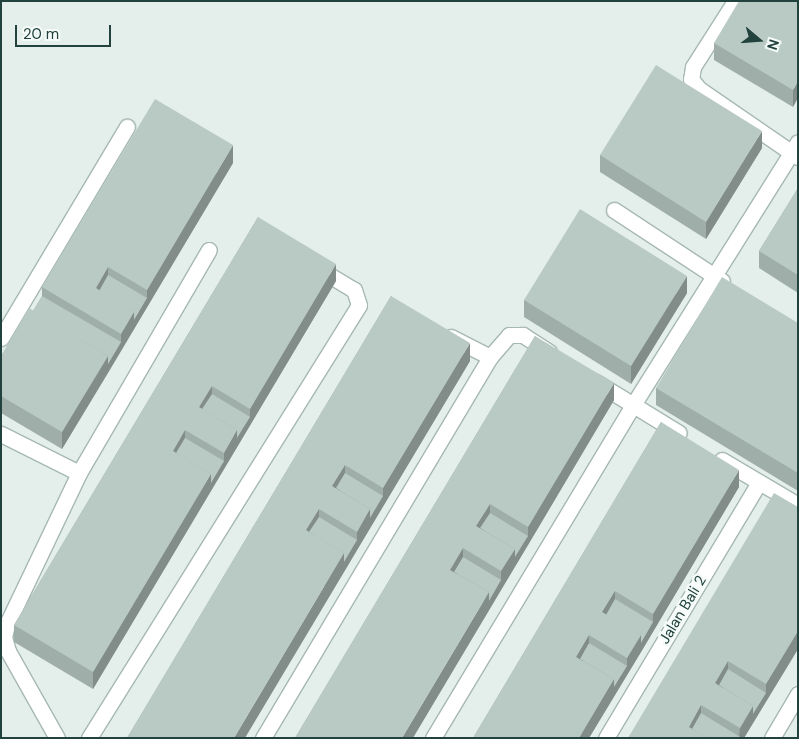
<!DOCTYPE html>
<style>
body{margin:0}
#map{position:relative;width:799px;height:739px;overflow:hidden;background:#e4efeb;font-family:"DM Sans",sans-serif}
div>[style]{position:absolute}
.roads{filter:drop-shadow(1px 0 #a6b8b3) drop-shadow(-1px 0 #a6b8b3) drop-shadow(0 1px #a6b8b3) drop-shadow(0 -1px #a6b8b3)}
.street>*{height:15px;margin:-7.5px;padding:0 7.5px;transform-origin:7.5px;border-radius:7.5px;background:#fff}
.wall>*{inset:0;background:#9faea9}
.shaded-wall>*{inset:0;background:#828d8a}
.building>*{inset:0;background:#b9cac5}
span{translate:-50% -50%;white-space:nowrap;text-align:center;line-height:1.15;-webkit-text-stroke:5px #f5fbf8;paint-order:stroke}
.street-label{font-size:15px;color:#21423d}
.frame{position:absolute;inset:0;border:2px solid #21423d;pointer-events:none}
.north{position:absolute;left:734px;top:15px;width:50px;height:50px;-webkit-text-stroke:4px #f5fbf8;paint-order:stroke;rotate:108deg;font-size:14px;font-weight:700;line-height:20px;text-align:center;color:#21423d}
.north::after{content:'';display:block;margin:auto;width:18px;height:22px;background:#21423d;clip-path:polygon(50% 0,100% 100%,50% 72%,0 100%)}
.scale{position:absolute;left:15px;top:25px;width:96px;height:22px;box-sizing:border-box;border:2px solid #21423d;border-top:0;padding-left:6px;font-size:15px;line-height:18px;white-space:nowrap;color:#21423d;-webkit-text-stroke:4px #f5fbf8;paint-order:stroke}
</style>
<div id="map">
<div class="roads">
<div class="street">
<i style="left:735px;top:1px;width:78px;rotate:122.5deg"></i>
<i style="left:693px;top:67px;width:12px;rotate:99deg"></i>
<i style="left:691px;top:79px;width:13px;rotate:51deg"></i>
<i style="left:699px;top:89px;width:120px;rotate:34.5deg"></i>
<i style="left:614px;top:210px;width:129px;rotate:33.3deg"></i>
<i style="left:451px;top:337px;width:44px;rotate:27.1deg"></i>
<i style="left:1px;top:338px;width:246px;rotate:-59.2deg"></i>
<i style="left:596px;top:382px;width:97px;rotate:31.6deg"></i>
<i style="left:1px;top:434px;width:87px;rotate:26.6deg"></i>
<i style="left:722px;top:460px;width:88px;rotate:30.6deg"></i>
<i style="left:57px;top:738px;width:100px;rotate:-119.4deg"></i>
<i style="left:8px;top:651px;width:15px;rotate:-106deg"></i>
<i style="left:4px;top:637px;width:13px;rotate:-77deg"></i>
<i style="left:7px;top:624px;width:167px;rotate:-64.5deg"></i>
<i style="left:79px;top:473px;width:258px;rotate:-59.8deg"></i>
<i style="left:89px;top:738px;width:510px;rotate:-58.05deg"></i>
<i style="left:359px;top:305px;width:16px;rotate:-108deg"></i>
<i style="left:354px;top:290px;width:39px;rotate:-149deg"></i>
<i style="left:263px;top:738px;width:443px;rotate:-59.2deg"></i>
<i style="left:490px;top:357px;width:29px;rotate:-49deg"></i>
<i style="left:509px;top:335px;width:14px"></i>
<i style="left:523px;top:335px;width:31px;rotate:33deg"></i>
<i style="left:433px;top:738px;width:388px;rotate:-59deg"></i>
<i style="left:633px;top:405px;width:310px;rotate:-57.9deg"></i>
<i style="left:606px;top:738px;width:298px;rotate:-59.1deg"></i>
<i style="left:772px;top:738px;width:51px;rotate:-59.4deg"></i>
</div>
</div>
<div class="wall">
<i style="clip-path:polygon(798px 1px,793px 107px,714px 60px,714px 43px)"></i>
<i style="clip-path:polygon(762px 148px,706px 239px,600px 172px,600px 155px)"></i>
<i style="clip-path:polygon(233px 163px,62px 449px,1px 413px,1px 356px,33px 311px,42px 296px,42px 287px)"></i>
<i style="clip-path:polygon(798px 188px,798px 293px,759px 268px,759px 251px)"></i>
<i style="clip-path:polygon(258px 217px,336px 281px,93px 689px,14px 642px,14px 625px)"></i>
<i style="clip-path:polygon(687px 293px,631px 384px,524px 317px,524px 300px)"></i>
<i style="clip-path:polygon(391px 296px,470px 361px,344px 571px,127px 738px)"></i>
<i style="clip-path:polygon(798px 323px,798px 491px,656px 405px,656px 388px)"></i>
<i style="clip-path:polygon(535px 336px,614px 400px,528px 545px,501px 589px,295px 738px)"></i>
<i style="clip-path:polygon(661px 422px,739px 487px,641px 652px,589px 738px,473px 738px)"></i>
<i style="clip-path:polygon(798px 507px,798px 649px,744px 738px,628px 738px)"></i>
</div>
<div class="shaded-wall">
<i style="clip-path:polygon(798px 81px,798px 98px,793px 107px,793px 90px)"></i>
<i style="clip-path:polygon(762px 131px,762px 148px,706px 239px,706px 222px)"></i>
<i style="clip-path:polygon(233px 145px,233px 163px,108px 373px,108px 364px,121px 342px,121px 334px,134px 312px,147px 298px,147px 290px)"></i>
<i style="clip-path:polygon(336px 264px,336px 281px,93px 689px,93px 672px,211px 474px,224px 461px,224px 453px,237px 430px,250px 417px,250px 409px)"></i>
<i style="clip-path:polygon(108px 267px,108px 284px,100px 299px,96px 288px)"></i>
<i style="clip-path:polygon(687px 276px,687px 293px,631px 384px,631px 366px)"></i>
<i style="clip-path:polygon(470px 343px,470px 361px,245px 738px,234px 738px,344px 553px,357px 540px,357px 532px,370px 509px,383px 496px,383px 488px)"></i>
<i style="clip-path:polygon(108px 356px,108px 373px,62px 449px,62px 432px)"></i>
<i style="clip-path:polygon(614px 383px,614px 400px,528px 545px,528px 527px)"></i>
<i style="clip-path:polygon(212px 386px,212px 403px,203px 418px,199px 407px)"></i>
<i style="clip-path:polygon(185px 430px,185px 447px,177px 462px,173px 451px)"></i>
<i style="clip-path:polygon(345px 465px,345px 482px,336px 497px,332px 486px)"></i>
<i style="clip-path:polygon(739px 470px,739px 487px,641px 652px,589px 738px,579px 738px,614px 679px,627px 666px,627px 658px,641px 635px,653px 622px,653px 614px)"></i>
<i style="clip-path:polygon(490px 504px,490px 522px,480px 537px,476px 526px)"></i>
<i style="clip-path:polygon(319px 509px,319px 526px,310px 541px,306px 530px)"></i>
<i style="clip-path:polygon(528px 536px,528px 545px,413px 738px,402px 738px,489px 592px,501px 580px,501px 571px,515px 549px)"></i>
<i style="clip-path:polygon(463px 548px,463px 566px,454px 580px,450px 570px)"></i>
<i style="clip-path:polygon(615px 591px,615px 608px,606px 623px,602px 612px)"></i>
<i style="clip-path:polygon(798px 631px,798px 649px,744px 738px,739px 738px,740px 728px,753px 706px,766px 693px,766px 684px)"></i>
<i style="clip-path:polygon(589px 635px,589px 652px,580px 667px,576px 657px)"></i>
<i style="clip-path:polygon(728px 661px,728px 678px,719px 694px,715px 683px)"></i>
<i style="clip-path:polygon(701px 705px,701px 722px,692px 737px,689px 727px)"></i>
</div>
<div class="building">
<i style="clip-path:polygon(739px 1px,798px 1px,798px 81px,793px 90px,714px 43px)"></i>
<i style="clip-path:polygon(656px 65px,762px 131px,706px 222px,600px 155px)"></i>
<i style="clip-path:polygon(155px 99px,233px 145px,147px 290px,108px 267px,96px 288px,134px 312px,121px 334px,42px 287px)"></i>
<i style="clip-path:polygon(798px 188px,798px 275px,759px 251px)"></i>
<i style="clip-path:polygon(580px 209px,687px 276px,631px 366px,524px 300px)"></i>
<i style="clip-path:polygon(258px 217px,336px 264px,250px 409px,212px 386px,199px 407px,237px 430px,224px 453px,185px 430px,173px 451px,211px 474px,93px 672px,14px 625px)"></i>
<i style="clip-path:polygon(108px 275px,147px 298px,134px 320px,134px 312px,99px 291px)"></i>
<i style="clip-path:polygon(722px 277px,798px 323px,798px 473px,656px 388px)"></i>
<i style="clip-path:polygon(42px 296px,121px 342px,108px 364px,108px 356px,33px 311px)"></i>
<i style="clip-path:polygon(391px 296px,470px 343px,383px 488px,345px 465px,332px 486px,370px 509px,357px 532px,319px 509px,306px 530px,344px 553px,234px 738px,127px 738px)"></i>
<i style="clip-path:polygon(29px 308px,108px 356px,62px 432px,1px 396px,1px 356px)"></i>
<i style="clip-path:polygon(535px 336px,614px 383px,528px 527px,490px 504px,476px 526px,515px 549px,501px 571px,463px 548px,450px 570px,489px 592px,402px 738px,295px 738px)"></i>
<i style="clip-path:polygon(212px 394px,250px 417px,237px 438px,237px 430px,202px 409px)"></i>
<i style="clip-path:polygon(661px 422px,739px 470px,653px 614px,615px 591px,602px 612px,641px 635px,627px 658px,589px 635px,576px 657px,614px 679px,579px 738px,473px 738px)"></i>
<i style="clip-path:polygon(185px 438px,224px 461px,211px 483px,211px 474px,176px 453px)"></i>
<i style="clip-path:polygon(345px 473px,383px 496px,370px 518px,370px 509px,336px 488px)"></i>
<i style="clip-path:polygon(774px 493px,798px 507px,798px 631px,766px 684px,728px 661px,715px 683px,753px 706px,740px 728px,701px 705px,689px 727px,707px 738px,628px 738px)"></i>
<i style="clip-path:polygon(490px 513px,528px 536px,515px 557px,515px 549px,480px 528px)"></i>
<i style="clip-path:polygon(319px 517px,357px 540px,344px 562px,344px 553px,309px 532px)"></i>
<i style="clip-path:polygon(463px 557px,501px 580px,489px 601px,489px 592px,454px 572px)"></i>
<i style="clip-path:polygon(615px 599px,653px 622px,641px 643px,641px 635px,606px 615px)"></i>
<i style="clip-path:polygon(589px 643px,627px 666px,614px 687px,614px 679px,580px 659px)"></i>
<i style="clip-path:polygon(728px 669px,766px 693px,753px 714px,753px 706px,719px 685px)"></i>
<i style="clip-path:polygon(701px 713px,740px 737px,739px 738px,707px 738px,692px 729px)"></i>
</div>
<div class="street-label">
<span style="left:683px;top:610px;rotate:-59deg">Jalan Bali 2</span>
</div>
<div class="frame"></div>
<div class="north">N</div>
<div class="scale">20 m</div>
</div>
